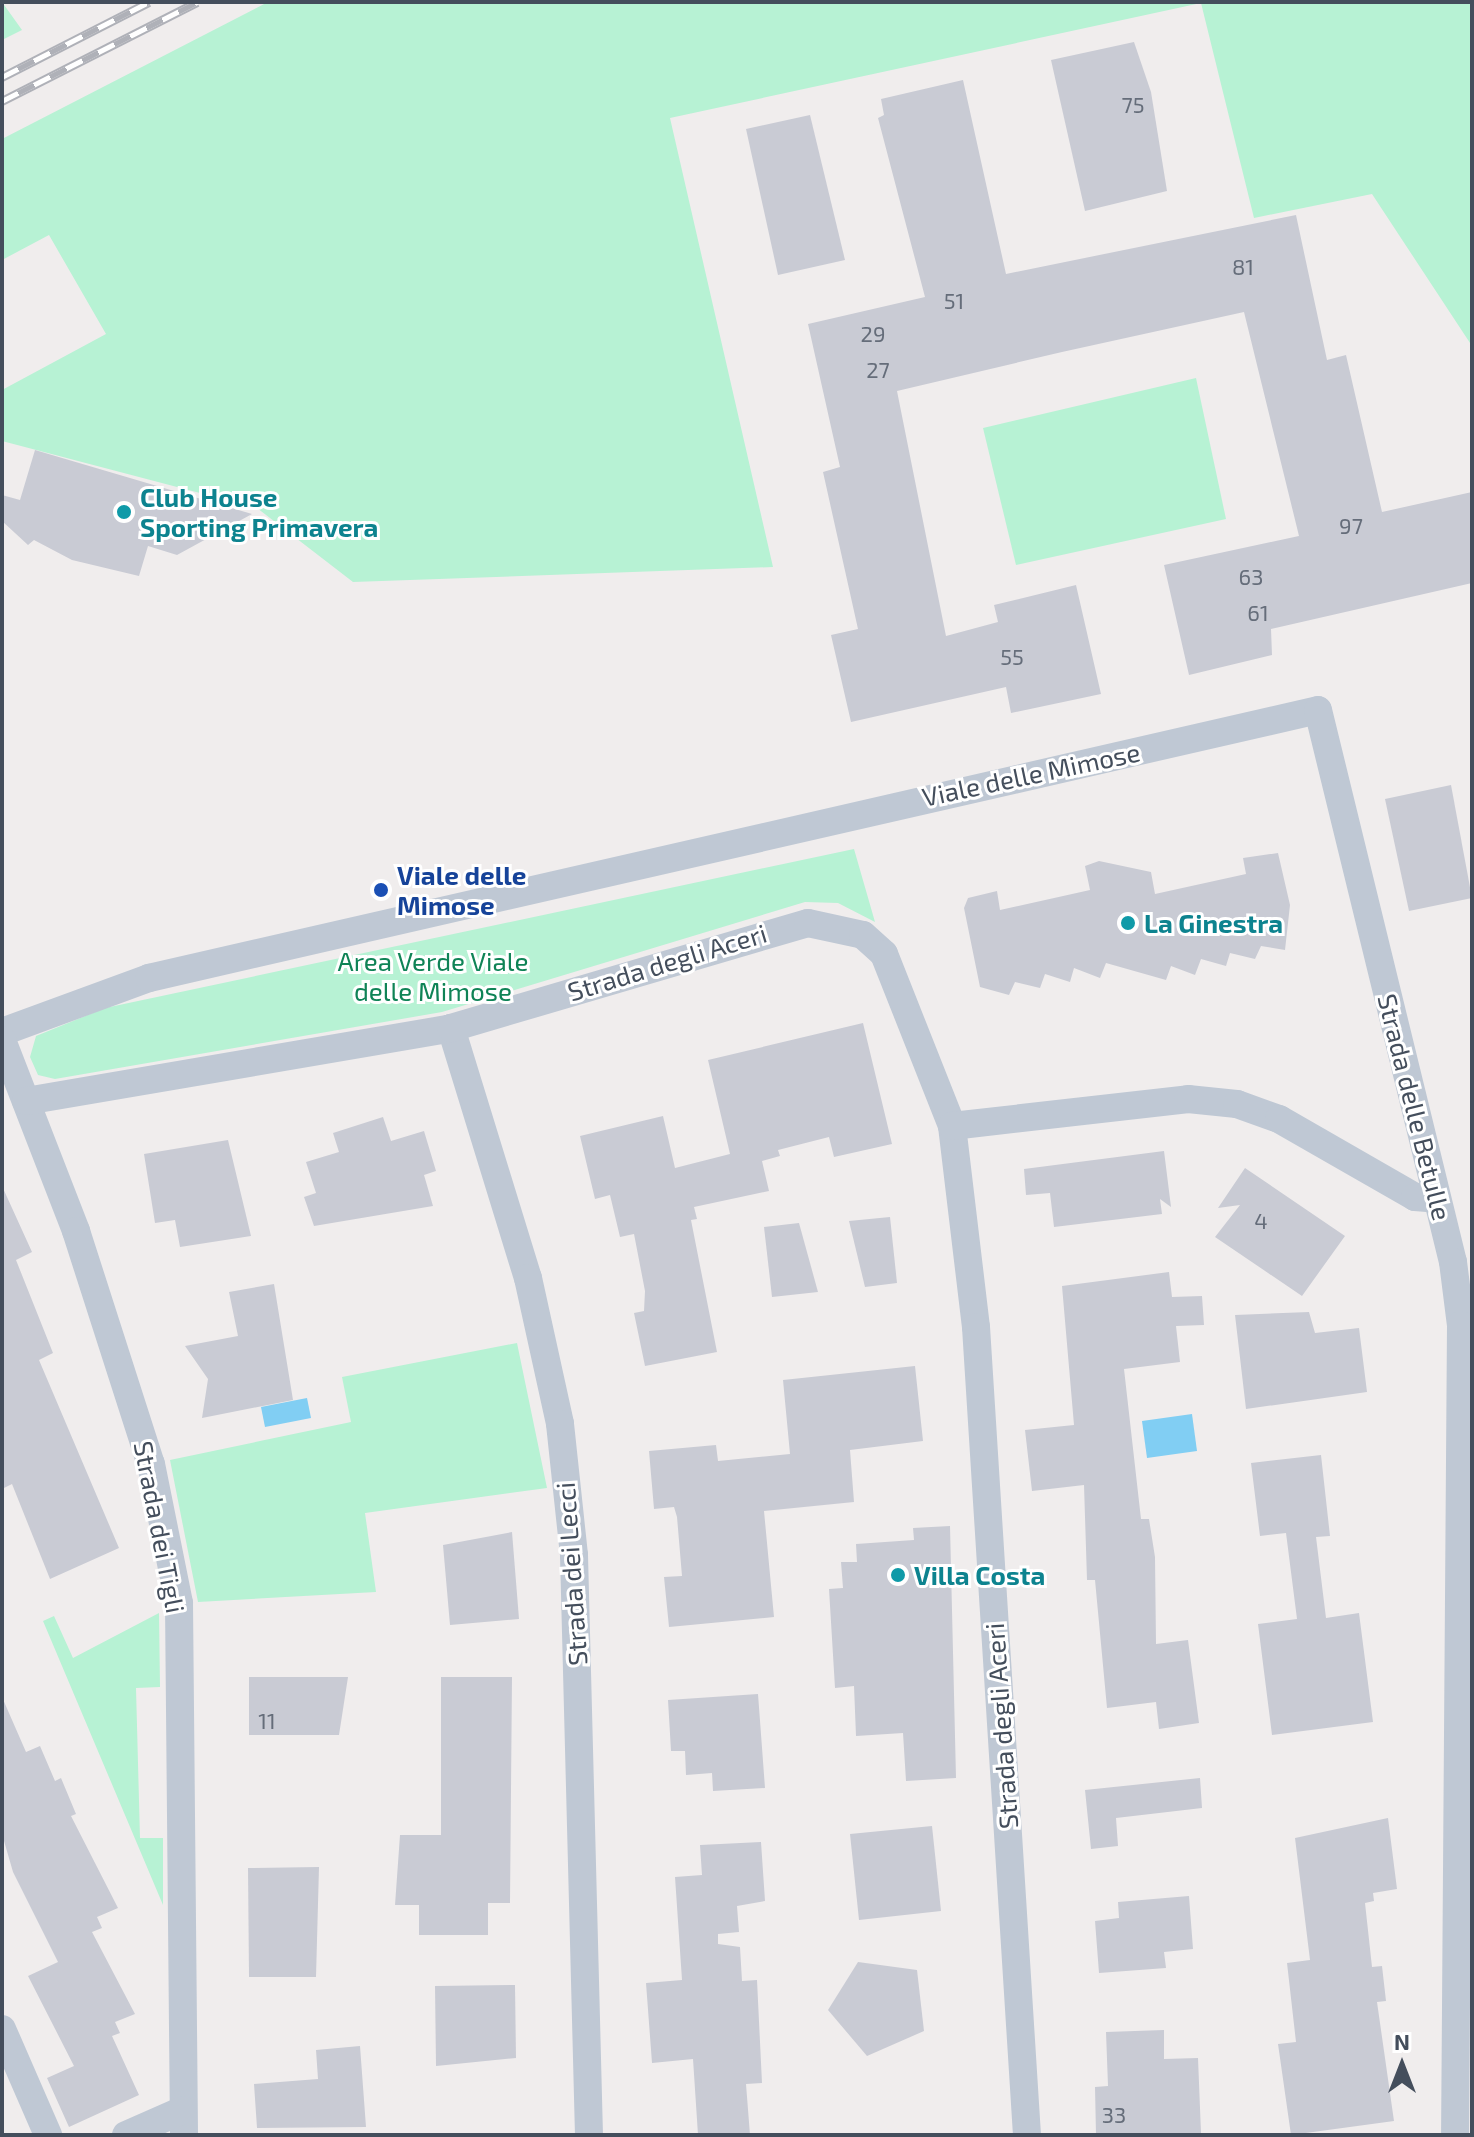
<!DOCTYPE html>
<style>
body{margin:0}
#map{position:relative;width:1474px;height:2137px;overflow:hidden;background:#f0eded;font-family:"Exo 2",sans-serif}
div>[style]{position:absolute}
.green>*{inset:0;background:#b7f2d4}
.water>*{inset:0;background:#81cef3}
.building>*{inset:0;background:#c9cbd4}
.minor>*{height:28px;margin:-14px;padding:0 14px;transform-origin:14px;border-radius:14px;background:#bfc8d4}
.rail>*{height:9px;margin-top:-4.5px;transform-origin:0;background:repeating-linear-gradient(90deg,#fff 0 18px,#afb1b8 0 36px);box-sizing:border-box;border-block:2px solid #afb1b8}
.dots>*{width:22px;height:22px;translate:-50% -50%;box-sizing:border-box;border:4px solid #fff;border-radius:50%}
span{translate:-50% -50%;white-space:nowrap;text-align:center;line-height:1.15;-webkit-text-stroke:6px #fff;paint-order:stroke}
.number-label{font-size:22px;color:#656d7a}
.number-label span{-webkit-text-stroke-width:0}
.culture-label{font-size:26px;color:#0d838f;font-weight:700}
.left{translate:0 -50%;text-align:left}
.street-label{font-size:26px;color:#444e5c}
.transit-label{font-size:26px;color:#164399;font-weight:700}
.park-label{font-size:26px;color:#0f8356}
.frame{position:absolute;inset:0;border:4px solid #444e5c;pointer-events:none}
.north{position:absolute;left:1362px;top:2025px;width:80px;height:80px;-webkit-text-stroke:6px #fff;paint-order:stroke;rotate:0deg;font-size:22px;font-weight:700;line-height:32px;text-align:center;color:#444e5c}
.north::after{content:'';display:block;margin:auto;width:28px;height:36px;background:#444e5c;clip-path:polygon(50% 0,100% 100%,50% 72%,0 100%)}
</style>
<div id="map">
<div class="green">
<i style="clip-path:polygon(2px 2px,22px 30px,2px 40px)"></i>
<i style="clip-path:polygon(268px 2px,1472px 2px,1472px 346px,1372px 194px,1254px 218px,1201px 3px,670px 118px,773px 567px,353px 582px,257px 508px,2px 441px,2px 390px,106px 334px,49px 235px,2px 260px,2px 139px)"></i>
<i style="clip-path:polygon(1196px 378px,1226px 519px,1016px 565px,983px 428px)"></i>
<i style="clip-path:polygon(854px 849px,875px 922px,838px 903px,805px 902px,442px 1012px,55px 1079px,38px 1075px,30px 1057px,36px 1036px,105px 1008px)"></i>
<i style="clip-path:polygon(517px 1343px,547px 1488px,365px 1513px,376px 1592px,198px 1602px,170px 1460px,351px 1422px,342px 1377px)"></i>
<i style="clip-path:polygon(159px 1613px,160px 1687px,136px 1688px,140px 1838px,163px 1838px,163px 1905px,43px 1621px,54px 1616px,73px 1658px)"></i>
</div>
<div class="water">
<i style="clip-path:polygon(307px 1398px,311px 1418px,265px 1427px,261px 1407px)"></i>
<i style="clip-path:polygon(1192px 1414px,1197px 1451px,1147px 1458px,1142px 1421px)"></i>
</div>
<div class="building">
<i style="clip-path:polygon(1134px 42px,1151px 92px,1167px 191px,1085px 211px,1051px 60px)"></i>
<i style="clip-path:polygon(963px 80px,1006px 274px,1296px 215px,1327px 360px,1346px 355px,1382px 512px,1472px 492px,1472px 583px,1271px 629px,1272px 655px,1189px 675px,1164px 565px,1299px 536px,1244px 312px,1062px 352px,897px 391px,946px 636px,998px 622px,994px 605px,1076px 585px,1101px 694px,1011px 713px,1006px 687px,851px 722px,831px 635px,858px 629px,823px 472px,840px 467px,808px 324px,925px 297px,878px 118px,884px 115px,881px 99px)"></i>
<i style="clip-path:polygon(810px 115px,845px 260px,778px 275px,746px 129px)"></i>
<i style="clip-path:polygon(35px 450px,252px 514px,177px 555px,148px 546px,139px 576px,72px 560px,34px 540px,28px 545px,2px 521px,2px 495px,20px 500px)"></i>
<i style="clip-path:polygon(1451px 785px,1472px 898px,1409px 911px,1385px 799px)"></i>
<i style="clip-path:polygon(1278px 853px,1290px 905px,1285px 950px,1261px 946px,1255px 959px,1230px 953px,1226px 966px,1201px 959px,1195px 975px,1171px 966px,1166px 980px,1106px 963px,1100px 978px,1074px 968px,1070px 982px,1045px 974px,1040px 988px,1015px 982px,1009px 995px,980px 987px,964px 908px,968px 898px,997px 891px,1000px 910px,1090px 890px,1085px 866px,1099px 861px,1151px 872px,1155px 894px,1246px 874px,1243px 858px)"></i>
<i style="clip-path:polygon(863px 1023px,892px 1144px,834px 1157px,829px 1137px,778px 1150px,780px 1156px,762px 1161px,769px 1191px,694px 1207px,697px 1219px,691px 1220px,717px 1352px,645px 1366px,634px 1313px,644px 1311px,645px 1291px,634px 1234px,620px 1237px,610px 1195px,595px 1199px,580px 1136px,663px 1116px,675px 1168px,730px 1154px,708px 1060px)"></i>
<i style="clip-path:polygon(383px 1117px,391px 1141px,424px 1131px,436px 1171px,424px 1175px,433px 1206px,314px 1226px,304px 1197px,316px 1193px,306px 1162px,339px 1152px,333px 1133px)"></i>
<i style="clip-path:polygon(228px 1140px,251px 1236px,180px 1247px,175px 1220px,155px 1223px,144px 1154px)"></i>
<i style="clip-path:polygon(1164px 1151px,1171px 1207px,1160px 1199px,1162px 1214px,1054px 1227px,1050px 1193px,1026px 1195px,1024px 1169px)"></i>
<i style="clip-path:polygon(1245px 1168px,1345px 1236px,1302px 1296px,1215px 1237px,1240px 1205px,1218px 1208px)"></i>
<i style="clip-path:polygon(2px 1186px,32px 1252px,16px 1260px,53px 1353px,39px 1360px,119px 1548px,50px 1579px,12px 1484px,2px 1489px)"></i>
<i style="clip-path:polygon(890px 1217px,897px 1283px,865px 1287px,849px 1221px)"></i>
<i style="clip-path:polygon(799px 1223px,818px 1292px,772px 1297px,764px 1227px)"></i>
<i style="clip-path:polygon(1169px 1272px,1172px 1297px,1202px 1296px,1204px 1325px,1176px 1326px,1180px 1362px,1124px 1369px,1141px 1519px,1149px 1519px,1155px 1557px,1156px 1644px,1188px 1640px,1199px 1723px,1159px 1729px,1156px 1702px,1107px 1708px,1095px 1580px,1087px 1580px,1084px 1485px,1032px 1491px,1025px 1430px,1074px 1425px,1062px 1286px)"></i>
<i style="clip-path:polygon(274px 1284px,293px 1400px,202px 1418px,208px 1379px,185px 1346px,238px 1336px,229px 1292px)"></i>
<i style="clip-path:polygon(1309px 1312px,1315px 1333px,1359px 1328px,1367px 1392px,1246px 1409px,1235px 1315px)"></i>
<i style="clip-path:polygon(915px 1366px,923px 1441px,850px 1450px,854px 1502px,764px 1511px,774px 1617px,669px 1627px,664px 1577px,682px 1576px,677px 1517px,674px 1507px,654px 1509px,649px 1451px,716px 1445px,718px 1461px,790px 1454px,783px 1380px)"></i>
<i style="clip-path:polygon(1321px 1455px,1330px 1536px,1316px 1537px,1326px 1618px,1359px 1613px,1373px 1722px,1272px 1735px,1258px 1624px,1297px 1619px,1286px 1533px,1260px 1536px,1251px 1463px)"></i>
<i style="clip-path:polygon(950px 1526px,956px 1778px,906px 1781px,903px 1733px,856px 1736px,854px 1686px,835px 1688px,829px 1589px,843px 1588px,841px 1562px,857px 1562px,856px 1544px,914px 1540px,913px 1528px)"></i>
<i style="clip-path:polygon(512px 1532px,519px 1619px,450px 1625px,443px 1545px)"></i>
<i style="clip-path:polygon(249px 1677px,348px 1677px,339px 1735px,249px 1735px)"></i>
<i style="clip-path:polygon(441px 1677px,512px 1677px,510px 1903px,488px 1903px,488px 1935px,419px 1935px,419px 1905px,395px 1905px,400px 1835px,441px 1835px)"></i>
<i style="clip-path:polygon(758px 1694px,765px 1788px,713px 1791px,712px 1773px,686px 1775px,685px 1751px,671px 1751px,668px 1700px)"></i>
<i style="clip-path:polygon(2px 1697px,26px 1752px,40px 1746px,55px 1781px,61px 1778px,76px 1814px,71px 1816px,118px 1908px,97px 1917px,102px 1928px,92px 1932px,135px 2014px,115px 2022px,120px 2033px,112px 2036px,139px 2095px,69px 2127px,47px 2078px,74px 2066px,28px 1976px,58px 1962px,13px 1872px,2px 1834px)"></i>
<i style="clip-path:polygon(1200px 1778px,1202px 1808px,1116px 1818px,1118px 1846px,1091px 1849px,1085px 1790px)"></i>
<i style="clip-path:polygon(1388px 1818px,1397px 1889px,1373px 1893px,1374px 1901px,1365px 1903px,1372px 1967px,1382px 1966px,1386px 2001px,1377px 2002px,1394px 2121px,1291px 2135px,1278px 2044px,1296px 2042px,1287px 1963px,1310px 1960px,1295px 1838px)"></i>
<i style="clip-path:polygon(932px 1826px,941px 1911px,859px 1920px,850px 1834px)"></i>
<i style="clip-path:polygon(761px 1842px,765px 1901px,737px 1906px,739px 1932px,718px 1934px,718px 1944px,740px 1947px,742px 1981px,757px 1980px,762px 2083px,746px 2084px,750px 2135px,698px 2135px,693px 2059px,652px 2063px,646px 1983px,682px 1980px,675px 1877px,702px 1875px,700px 1845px)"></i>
<i style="clip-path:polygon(319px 1867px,316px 1977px,249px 1977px,248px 1868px)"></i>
<i style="clip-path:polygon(1189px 1896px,1193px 1949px,1164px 1952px,1166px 1968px,1099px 1973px,1095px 1921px,1119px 1918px,1118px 1902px)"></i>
<i style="clip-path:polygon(858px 1962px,917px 1970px,924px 2031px,867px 2056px,828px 2010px)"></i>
<i style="clip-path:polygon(515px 1985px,516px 2058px,436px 2066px,435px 1986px)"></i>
<i style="clip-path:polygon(1164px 2030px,1164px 2059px,1198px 2058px,1201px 2133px,1096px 2135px,1095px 2087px,1108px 2086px,1106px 2032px)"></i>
<i style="clip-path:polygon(360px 2046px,366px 2127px,257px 2128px,254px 2084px,318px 2079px,316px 2050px)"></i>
</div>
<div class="minor">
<i style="left:451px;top:1028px;width:262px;rotate:72.9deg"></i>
<i style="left:528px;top:1278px;width:149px;rotate:77.6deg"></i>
<i style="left:560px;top:1424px;width:132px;rotate:83.9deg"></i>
<i style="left:574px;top:1555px;width:580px;rotate:88.52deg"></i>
<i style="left:2px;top:1032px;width:157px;rotate:-20.2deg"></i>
<i style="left:149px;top:978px;width:1199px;rotate:-12.91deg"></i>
<i style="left:1318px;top:710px;width:568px;rotate:76.26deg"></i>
<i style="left:1453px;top:1262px;width:64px;rotate:82.8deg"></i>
<i style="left:1461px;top:1325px;width:810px;rotate:90.42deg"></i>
<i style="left:2px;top:1040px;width:205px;rotate:68.8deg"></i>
<i style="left:76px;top:1231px;width:245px;rotate:72.2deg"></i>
<i style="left:151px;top:1464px;width:142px;rotate:78.6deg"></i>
<i style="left:179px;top:1603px;width:532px;rotate:89.46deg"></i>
<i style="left:26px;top:1101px;width:431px;rotate:-9.7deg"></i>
<i style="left:451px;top:1028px;width:372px;rotate:-16.4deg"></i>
<i style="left:808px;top:923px;width:56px;rotate:12.3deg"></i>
<i style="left:863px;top:935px;width:28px;rotate:42deg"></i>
<i style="left:884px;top:954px;width:185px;rotate:68.4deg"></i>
<i style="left:952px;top:1126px;width:202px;rotate:83.2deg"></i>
<i style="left:976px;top:1327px;width:810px;rotate:86.39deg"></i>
<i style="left:952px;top:1126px;width:238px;rotate:-6.5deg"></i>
<i style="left:1188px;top:1099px;width:49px;rotate:5.8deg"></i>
<i style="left:1237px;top:1104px;width:45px;rotate:19.7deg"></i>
<i style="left:1279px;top:1119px;width:157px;rotate:29.8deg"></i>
<i style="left:1415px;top:1197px;width:22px;rotate:5deg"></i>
<i style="left:2px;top:2029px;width:116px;rotate:66.5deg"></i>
<i style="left:126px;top:2135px;width:62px;rotate:-23.7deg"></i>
</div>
<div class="rail">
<i style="left:2px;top:77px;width:165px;rotate:-27deg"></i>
<i style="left:2px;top:101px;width:219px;rotate:-26.9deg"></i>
</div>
<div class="dots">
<i style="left:124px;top:512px;background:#0f9aa8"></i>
<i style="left:381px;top:890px;background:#1a4fb4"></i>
<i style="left:1128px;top:923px;background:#0f9aa8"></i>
<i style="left:898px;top:1575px;background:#0f9aa8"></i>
</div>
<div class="number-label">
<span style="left:1133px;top:105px">75</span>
<span style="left:1243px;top:267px">81</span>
<span style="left:954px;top:301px">51</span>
<span style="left:873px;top:334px">29</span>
<span style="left:878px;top:370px">27</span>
<span style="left:1351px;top:526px">97</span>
<span style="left:1251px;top:577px">63</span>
<span style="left:1258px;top:613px">61</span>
<span style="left:1012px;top:657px">55</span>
<span style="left:1261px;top:1221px">4</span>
<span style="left:267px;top:1721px">11</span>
<span style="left:1114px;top:2115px">33</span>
</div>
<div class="culture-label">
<span class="left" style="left:140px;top:512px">Club House<br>Sporting Primavera</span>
<span class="left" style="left:1144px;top:923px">La Ginestra</span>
<span class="left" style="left:914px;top:1575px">Villa Costa</span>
</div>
<div class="street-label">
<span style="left:1031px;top:774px;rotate:-12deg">Viale delle Mimose</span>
<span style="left:667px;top:962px;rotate:-17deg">Strada degli Aceri</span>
<span style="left:1415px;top:1107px;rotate:76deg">Strada delle Betulle</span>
<span style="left:160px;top:1527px;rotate:79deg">Strada dei Tigli</span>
<span style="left:571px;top:1574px;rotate:-94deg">Strada dei Lecci</span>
<span style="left:1001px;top:1726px;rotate:-94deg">Strada degli Aceri</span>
</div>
<div class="transit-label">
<span class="left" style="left:397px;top:890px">Viale delle<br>Mimose</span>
</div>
<div class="park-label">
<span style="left:433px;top:976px">Area Verde Viale<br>delle Mimose</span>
</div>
<div class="frame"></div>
<div class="north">N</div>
</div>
